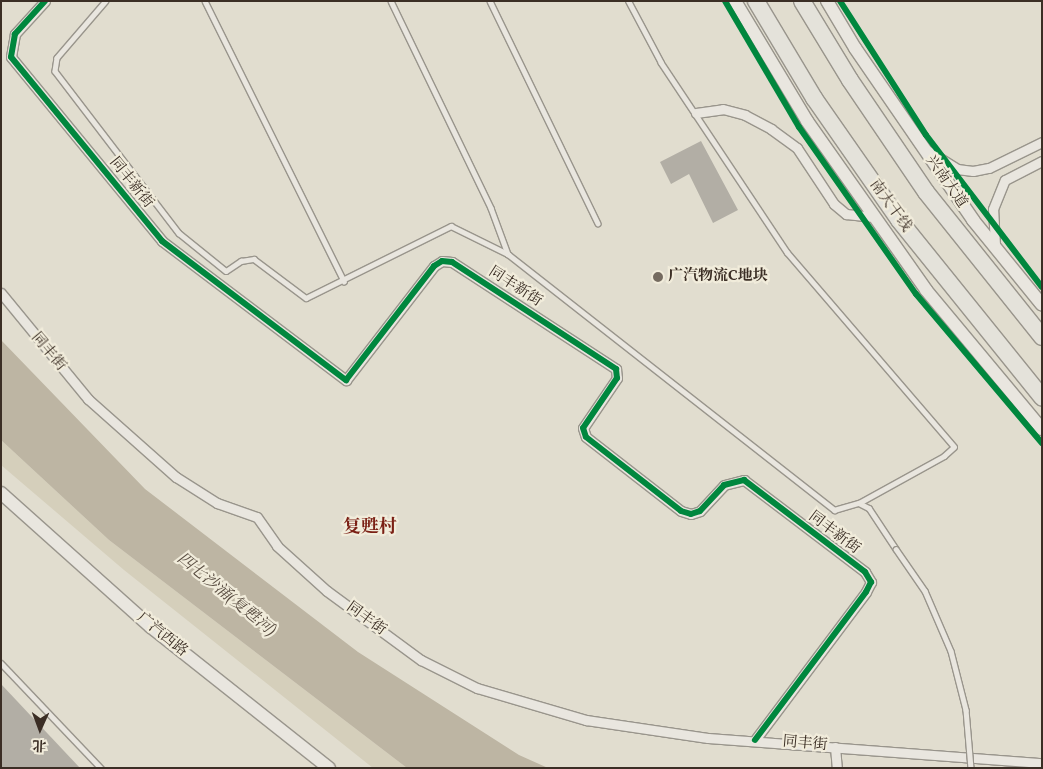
<!DOCTYPE html>
<meta charset="utf-8">
<style>
body{margin:0}
#map{position:relative;width:1043px;height:769px;overflow:hidden;background:#e1ddcf;font-family:Vollkorn,"Noto Serif SC",serif}
div>[style]{position:absolute}
.green>*{inset:0;background:#d5cfbb}
.water>*{inset:0;background:#bdb5a3}
.building>*{inset:0;background:#b2aea5}
.roads{filter:drop-shadow(1px 0 #99958c) drop-shadow(-1px 0 #99958c) drop-shadow(0 1px #99958c) drop-shadow(0 -1px #99958c)}
.lane>*{height:4.5px;margin:-2.25px;padding:0 2.25px;transform-origin:2.25px;border-radius:2.25px;background:#e9e6df}
.street>*{height:9px;margin:-4.5px;padding:0 4.5px;transform-origin:4.5px;border-radius:4.5px;background:#e9e6df}
.secondary>*{height:12px;margin:-6px;padding:0 6px;transform-origin:6px;border-radius:6px;background:#e9e6df}
.highway>*{height:16px;margin:-8px;padding:0 8px;transform-origin:8px;border-radius:8px;background:#e4e2da}
.bridges{filter:drop-shadow(1px 0 #99958c) drop-shadow(-1px 0 #99958c) drop-shadow(0 1px #99958c) drop-shadow(0 -1px #99958c)}
.lane-bridge>*{height:4.5px;margin:-2.25px;padding:0 2.25px;transform-origin:2.25px;border-radius:2.25px;background:#e9e6df}
.cycleway>*{height:6px;margin:-3px;padding:0 3px;transform-origin:3px;border-radius:3px;background:#00873e}
.dots>*{width:14px;height:14px;translate:-50% -50%;box-sizing:border-box;border:2px solid #f1ecdb;border-radius:50%}
span{translate:-50% -50%;white-space:nowrap;text-align:center;line-height:1.15;-webkit-text-stroke:4.5px #f1ecdb;paint-order:stroke}
.street-label{font-size:15px;color:#3b2e25}
.poi-label{font-size:15px;color:#3b2e25;font-weight:700}
.left{translate:0 -50%;text-align:left}
.water-label{font-size:16px;color:#584c40;font-style:italic}
.quarter-label{font-size:18px;color:#7a1f14;font-weight:700}
.frame{position:absolute;inset:0;border:2px solid #3b2e25;pointer-events:none}
.north{position:absolute;left:15px;top:704px;width:50px;height:50px;-webkit-text-stroke:4px #f1ecdb;paint-order:stroke;rotate:182deg;font-size:14px;font-weight:700;line-height:20px;text-align:center;color:#3b2e25}
.north::after{content:'';display:block;margin:auto;width:18px;height:22px;background:#3b2e25;clip-path:polygon(50% 0,100% 100%,50% 72%,0 100%)}
</style>
<div id="map">
<div class="green">
<i style="clip-path:polygon(1px 440px,109px 540px,407px 768px,373px 768px,124px 570px,1px 465px)"></i>
</div>
<div class="water">
<i style="clip-path:polygon(1px 340px,145px 489px,358px 652px,519px 755px,548px 768px,407px 768px,109px 540px,1px 440px)"></i>
</div>
<div class="building">
<i style="clip-path:polygon(701px 141px,738px 210px,713px 223px,689px 174px,671px 184px,660px 162px)"></i>
<i style="clip-path:polygon(1px 684px,80px 768px,1px 768px)"></i>
</div>
<div class="roads">
<div class="lane">
<i style="left:106px;top:1px;width:75px;rotate:130.7deg"></i>
<i style="left:57px;top:58px;width:13px;rotate:99deg"></i>
<i style="left:55px;top:71px;width:204px;rotate:52.6deg"></i>
<i style="left:179px;top:233px;width:60px;rotate:39deg"></i>
<i style="left:226px;top:271px;width:18px;rotate:-34deg"></i>
<i style="left:241px;top:261px;width:13px;rotate:-9deg"></i>
<i style="left:254px;top:259px;width:65px;rotate:36.9deg"></i>
<i style="left:306px;top:298px;width:162px;rotate:-26.4deg"></i>
<i style="left:451px;top:226px;width:64px;rotate:26.2deg"></i>
<i style="left:508px;top:254px;width:415px;rotate:38.1deg"></i>
<i style="left:834px;top:510px;width:26px;rotate:-16deg"></i>
<i style="left:859px;top:503px;width:97px;rotate:-28.9deg"></i>
<i style="left:944px;top:456px;width:13px;rotate:-42deg"></i>
<i style="left:954px;top:447px;width:256px;rotate:-130.7deg"></i>
<i style="left:787px;top:253px;width:228px;rotate:-123.6deg"></i>
<i style="left:661px;top:63px;width:70px;rotate:-118deg"></i>
<i style="left:205px;top:1px;width:313px;rotate:63.6deg"></i>
<i style="left:391px;top:1px;width:230px;rotate:64.2deg"></i>
<i style="left:491px;top:208px;width:49px;rotate:69.7deg"></i>
<i style="left:490px;top:1px;width:247px;rotate:64.1deg"></i>
<i style="left:859px;top:503px;width:11px;rotate:27deg"></i>
<i style="left:869px;top:508px;width:49px;rotate:56.6deg"></i>
<i style="left:1px;top:663px;width:145px;rotate:46.4deg"></i>
</div>
<div class="street">
<i style="left:45px;top:1px;width:45px;rotate:132.3deg"></i>
<i style="left:15px;top:34px;width:23px;rotate:100deg"></i>
<i style="left:11px;top:57px;width:238px;rotate:50.6deg"></i>
<i style="left:162px;top:241px;width:231px;rotate:37.1deg"></i>
<i style="left:346px;top:380px;width:144px;rotate:-52.3deg"></i>
<i style="left:434px;top:266px;width:9px;rotate:-32deg"></i>
<i style="left:442px;top:261px;width:10px;rotate:6deg"></i>
<i style="left:452px;top:262px;width:196px;rotate:33.1deg"></i>
<i style="left:616px;top:369px;width:9px;rotate:84deg"></i>
<i style="left:617px;top:378px;width:60px;rotate:124.2deg"></i>
<i style="left:583px;top:428px;width:9px;rotate:72deg"></i>
<i style="left:586px;top:437px;width:120px;rotate:37.9deg"></i>
<i style="left:681px;top:511px;width:10px;rotate:17deg"></i>
<i style="left:691px;top:514px;width:9px;rotate:-18deg"></i>
<i style="left:700px;top:511px;width:35px;rotate:-47deg"></i>
<i style="left:724px;top:485px;width:21px;rotate:-14deg"></i>
<i style="left:744px;top:480px;width:152px;rotate:37.2deg"></i>
<i style="left:865px;top:572px;width:12px;rotate:59deg"></i>
<i style="left:871px;top:582px;width:11px;rotate:117deg"></i>
<i style="left:866px;top:592px;width:185px;rotate:126.9deg"></i>
<i style="left:696px;top:113px;width:27px;rotate:-8deg"></i>
<i style="left:723px;top:109px;width:23px;rotate:15deg"></i>
<i style="left:745px;top:115px;width:30px;rotate:28deg"></i>
<i style="left:771px;top:129px;width:32px;rotate:36deg"></i>
<i style="left:797px;top:148px;width:67px;rotate:56.5deg"></i>
<i style="left:834px;top:204px;width:16px;rotate:40deg"></i>
<i style="left:846px;top:214px;width:28px;rotate:6deg"></i>
<i style="left:927px;top:150px;width:36px;rotate:32deg"></i>
<i style="left:957px;top:169px;width:16px;rotate:7deg"></i>
<i style="left:973px;top:171px;width:16px;rotate:-11deg"></i>
<i style="left:989px;top:168px;width:59px;rotate:-26.1deg"></i>
<i style="left:995px;top:245px;width:36px;rotate:-93deg"></i>
<i style="left:993px;top:209px;width:31px;rotate:-68deg"></i>
<i style="left:1005px;top:180px;width:42px;rotate:-27.2deg"></i>
<i style="left:1px;top:293px;width:137px;rotate:50.6deg"></i>
<i style="left:88px;top:399px;width:118px;rotate:41.6deg"></i>
<i style="left:176px;top:477px;width:49px;rotate:32.4deg"></i>
<i style="left:217px;top:503px;width:42px;rotate:19.3deg"></i>
<i style="left:257px;top:517px;width:35px;rotate:55deg"></i>
<i style="left:277px;top:546px;width:67px;rotate:42deg"></i>
<i style="left:327px;top:591px;width:117px;rotate:36.3deg"></i>
<i style="left:421px;top:660px;width:63px;rotate:26.6deg"></i>
<i style="left:477px;top:688px;width:114px;rotate:16.4deg"></i>
<i style="left:586px;top:720px;width:123px;rotate:8.4deg"></i>
<i style="left:708px;top:738px;width:335px;rotate:4.3deg"></i>
<i style="left:835px;top:747px;width:21px;rotate:85deg"></i>
</div>
<div class="secondary">
<i style="left:735px;top:1px;width:140px;rotate:59deg"></i>
<i style="left:807px;top:121px;width:207px;rotate:54.8deg"></i>
<i style="left:926px;top:290px;width:181px;rotate:50.2deg"></i>
<i style="left:827px;top:1px;width:55px;rotate:59.2deg"></i>
<i style="left:855px;top:48px;width:209px;rotate:55.5deg"></i>
<i style="left:973px;top:220px;width:109px;rotate:50.9deg"></i>
<i style="left:1px;top:493px;width:201px;rotate:41.8deg"></i>
<i style="left:151px;top:627px;width:227px;rotate:38.4deg"></i>
</div>
<div class="highway">
<i style="left:756px;top:1px;width:113px;rotate:59.1deg"></i>
<i style="left:814px;top:98px;width:149px;rotate:55.1deg"></i>
<i style="left:899px;top:220px;width:228px;rotate:51.1deg"></i>
<i style="left:802px;top:1px;width:92px;rotate:58.7deg"></i>
<i style="left:850px;top:80px;width:135px;rotate:55.8deg"></i>
<i style="left:926px;top:192px;width:186px;rotate:51.3deg"></i>
</div>
</div>
<div class="bridges">
<div class="lane-bridge">
<i style="left:896px;top:549px;width:51px;rotate:55.4deg"></i>
<i style="left:925px;top:591px;width:65px;rotate:66.6deg"></i>
<i style="left:951px;top:651px;width:61px;rotate:75.7deg"></i>
<i style="left:966px;top:710px;width:58px;rotate:85.1deg"></i>
</div>
</div>
<div class="cycleway">
<i style="left:45px;top:1px;width:45px;rotate:132.3deg"></i>
<i style="left:15px;top:34px;width:23px;rotate:100deg"></i>
<i style="left:11px;top:57px;width:238px;rotate:50.6deg"></i>
<i style="left:162px;top:241px;width:231px;rotate:37.1deg"></i>
<i style="left:346px;top:380px;width:144px;rotate:-52.3deg"></i>
<i style="left:434px;top:266px;width:9px;rotate:-32deg"></i>
<i style="left:442px;top:261px;width:10px;rotate:6deg"></i>
<i style="left:452px;top:262px;width:196px;rotate:33.1deg"></i>
<i style="left:616px;top:369px;width:9px;rotate:84deg"></i>
<i style="left:617px;top:378px;width:60px;rotate:124.2deg"></i>
<i style="left:583px;top:428px;width:9px;rotate:72deg"></i>
<i style="left:586px;top:437px;width:120px;rotate:37.9deg"></i>
<i style="left:681px;top:511px;width:10px;rotate:17deg"></i>
<i style="left:691px;top:514px;width:9px;rotate:-18deg"></i>
<i style="left:700px;top:511px;width:35px;rotate:-47deg"></i>
<i style="left:724px;top:485px;width:21px;rotate:-14deg"></i>
<i style="left:744px;top:480px;width:152px;rotate:37.2deg"></i>
<i style="left:865px;top:572px;width:12px;rotate:59deg"></i>
<i style="left:871px;top:582px;width:11px;rotate:117deg"></i>
<i style="left:866px;top:592px;width:185px;rotate:126.9deg"></i>
<i style="left:725px;top:1px;width:146px;rotate:59.6deg"></i>
<i style="left:799px;top:127px;width:204px;rotate:55deg"></i>
<i style="left:916px;top:294px;width:195px;rotate:49.8deg"></i>
<i style="left:840px;top:1px;width:159px;rotate:57.3deg"></i>
<i style="left:926px;top:135px;width:191px;rotate:52.7deg"></i>
</div>
<div class="dots">
<i style="left:658px;top:277px;background:#756b60"></i>
</div>
<div class="street-label">
<span style="left:946px;top:182px;rotate:55deg">兴南大道</span>
<span style="left:131px;top:183px;rotate:51deg">同丰新街</span>
<span style="left:890px;top:206px;rotate:54deg">南大干线</span>
<span style="left:515px;top:287px;rotate:33deg">同丰新街</span>
<span style="left:48px;top:352px;rotate:50deg">同丰街</span>
<span style="left:834px;top:533px;rotate:37deg">同丰新街</span>
<span style="left:366px;top:619px;rotate:36deg">同丰街</span>
<span style="left:162px;top:635px;rotate:39deg">广汽西路</span>
<span style="left:805px;top:744px;rotate:5deg">同丰街</span>
</div>
<div class="poi-label">
<span class="left" style="left:668px;top:277px">广汽物流C地块</span>
</div>
<div class="water-label">
<span style="left:226px;top:595px;rotate:39deg">四七沙涌(复甦河)</span>
</div>
<div class="quarter-label">
<span style="left:370px;top:528px">复甦村</span>
</div>
<div class="frame"></div>
<div class="north">北</div>
</div>
